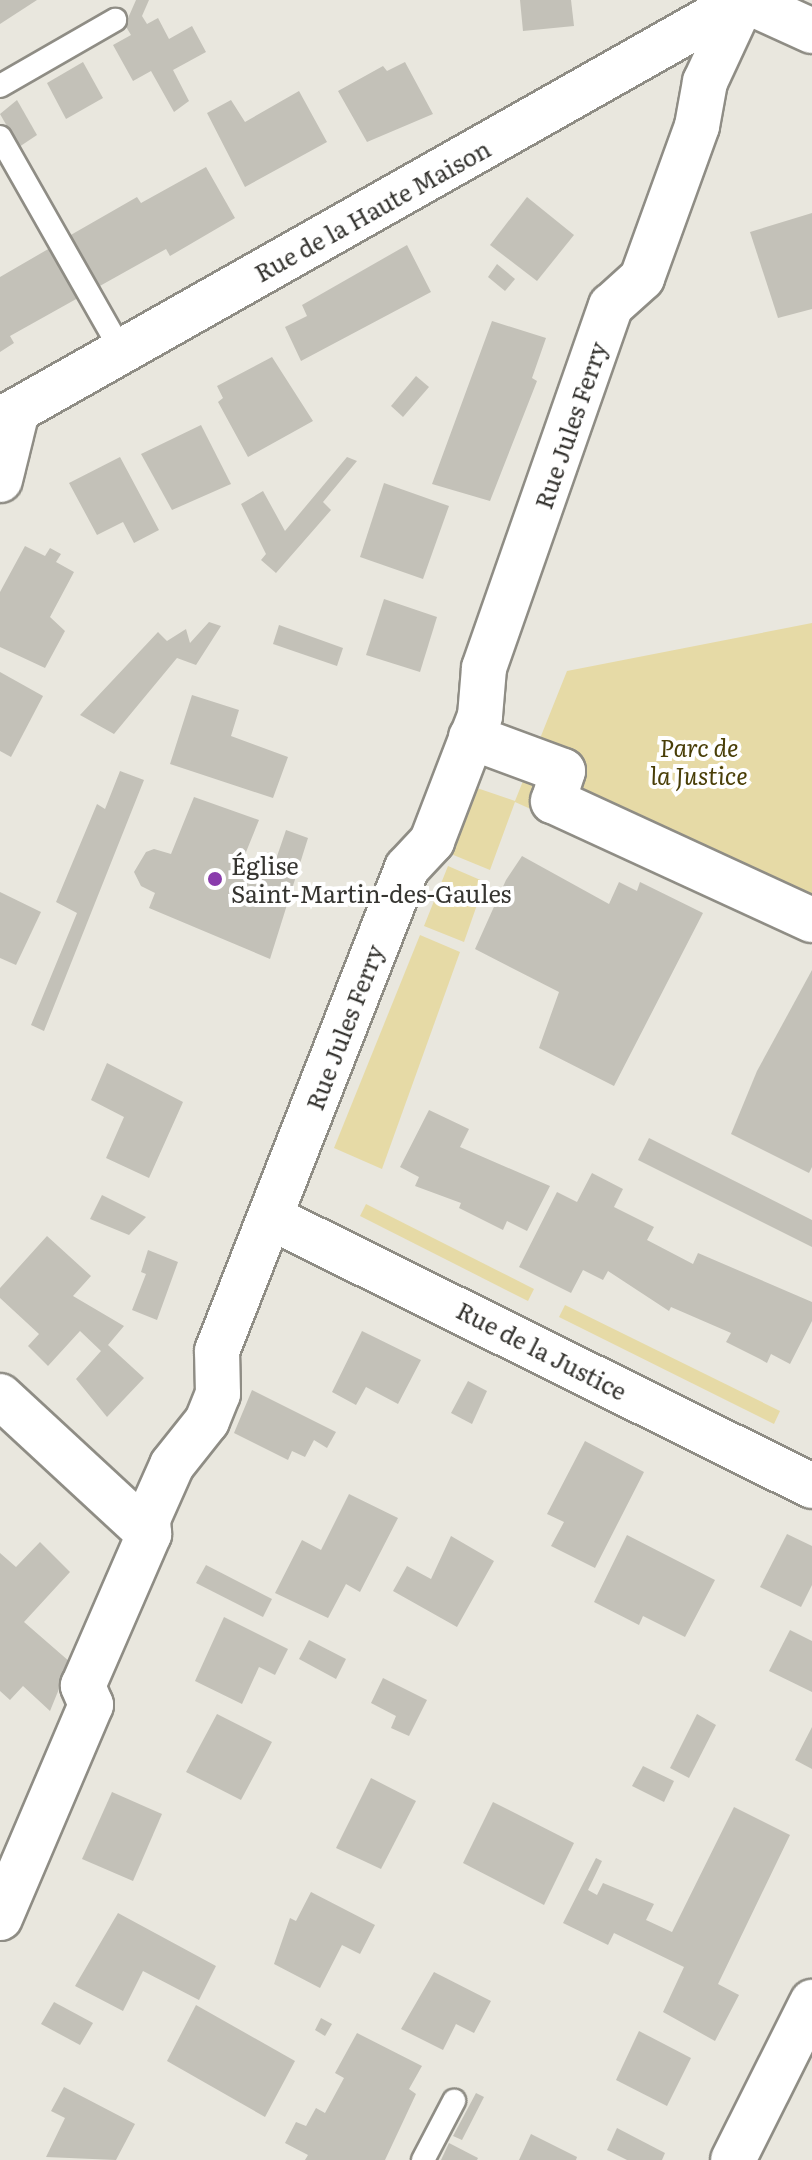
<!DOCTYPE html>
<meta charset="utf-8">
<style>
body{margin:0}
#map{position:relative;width:812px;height:2160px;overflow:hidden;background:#e9e7de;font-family:Literata,serif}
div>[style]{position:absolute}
.green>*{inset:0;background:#e6daa6}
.building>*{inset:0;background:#c3c1b8}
.roads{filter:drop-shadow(2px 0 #8f8d85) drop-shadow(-2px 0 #8f8d85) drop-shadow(0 2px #8f8d85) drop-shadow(0 -2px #8f8d85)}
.lane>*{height:22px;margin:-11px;padding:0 11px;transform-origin:11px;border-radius:11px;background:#fff}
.street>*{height:44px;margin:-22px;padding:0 22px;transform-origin:22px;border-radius:22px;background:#fff}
.dots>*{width:22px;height:22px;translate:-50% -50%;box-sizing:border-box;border:4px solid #fff;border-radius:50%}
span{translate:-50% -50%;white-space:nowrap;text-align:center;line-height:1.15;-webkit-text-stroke:8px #fff;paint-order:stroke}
.street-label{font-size:24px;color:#363531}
.park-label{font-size:24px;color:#493e07;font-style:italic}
.poi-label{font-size:24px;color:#363531}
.left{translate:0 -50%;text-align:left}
</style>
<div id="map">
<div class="green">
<i style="clip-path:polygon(812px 623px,812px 935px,515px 802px,490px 870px,451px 854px,477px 788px,515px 801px,567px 671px)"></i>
<i style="clip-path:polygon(448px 866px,485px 882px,464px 942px,424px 926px)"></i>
<i style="clip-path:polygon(420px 935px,460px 952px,382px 1169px,334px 1148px)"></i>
<i style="clip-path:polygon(366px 1204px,534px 1289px,528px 1301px,360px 1216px)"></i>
<i style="clip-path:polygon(565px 1305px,780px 1411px,774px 1424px,559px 1317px)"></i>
</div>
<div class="building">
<i style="clip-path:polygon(0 0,37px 0,0 24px)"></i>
<i style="clip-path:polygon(136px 0,149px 0,142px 16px,147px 24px,158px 18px,169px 39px,192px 26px,206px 52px,173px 70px,189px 101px,174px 112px,151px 71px,133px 81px,113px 45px,131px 35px,125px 25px)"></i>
<i style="clip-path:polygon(520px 0,571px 0,574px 26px,523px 31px)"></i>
<i style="clip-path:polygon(83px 62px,103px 98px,66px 119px,47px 83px)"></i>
<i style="clip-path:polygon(405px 62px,433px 114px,367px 142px,338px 91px,383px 66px,387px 71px)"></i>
<i style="clip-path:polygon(299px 91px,327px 142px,245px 187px,207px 113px,231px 100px,245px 122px)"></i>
<i style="clip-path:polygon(17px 100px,37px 135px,19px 147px,0 114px)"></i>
<i style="clip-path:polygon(206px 167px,235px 218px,170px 256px,166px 249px,98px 287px,69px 236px,137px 197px,141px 203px)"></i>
<i style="clip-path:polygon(527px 197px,574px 235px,537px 281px,490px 245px)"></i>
<i style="clip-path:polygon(812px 213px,812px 309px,778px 318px,750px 232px)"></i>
<i style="clip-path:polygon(407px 245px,431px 292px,301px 361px,285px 327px,307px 316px,302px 305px)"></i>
<i style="clip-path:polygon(50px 248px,78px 298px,10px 336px,14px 343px,0 352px,0 277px)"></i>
<i style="clip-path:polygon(497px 264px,515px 279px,505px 291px,488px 277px)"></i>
<i style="clip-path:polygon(492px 321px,546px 338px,532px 378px,537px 381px,490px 501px,432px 484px)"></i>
<i style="clip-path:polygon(272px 357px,313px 421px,248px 457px,218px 402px,223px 398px,217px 386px)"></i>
<i style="clip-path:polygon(416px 376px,429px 387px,403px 417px,391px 406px)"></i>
<i style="clip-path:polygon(201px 425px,231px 484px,172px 510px,141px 454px)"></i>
<i style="clip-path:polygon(120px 457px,159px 530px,134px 543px,123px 522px,97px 535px,69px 483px)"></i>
<i style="clip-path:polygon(347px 457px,357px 461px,323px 502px,331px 510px,276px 573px,261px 560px,266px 554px,241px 504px,263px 491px,285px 531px)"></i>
<i style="clip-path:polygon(384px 483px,449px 506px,423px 579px,360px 557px)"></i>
<i style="clip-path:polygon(25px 546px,45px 556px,50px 548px,61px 554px,56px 562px,74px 572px,50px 617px,65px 631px,45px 668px,0 647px,0 592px)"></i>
<i style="clip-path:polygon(384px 599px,437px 617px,420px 672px,366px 655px)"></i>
<i style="clip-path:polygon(209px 622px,221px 626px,196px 665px,177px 658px,114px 734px,80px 715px,158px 632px,167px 641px,186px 629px,190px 643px)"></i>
<i style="clip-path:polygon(279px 625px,343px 648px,337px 666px,273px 644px)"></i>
<i style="clip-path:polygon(0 672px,43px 696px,11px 757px,0 751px)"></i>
<i style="clip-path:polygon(192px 695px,239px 710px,231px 736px,288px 757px,273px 798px,170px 764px)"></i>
<i style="clip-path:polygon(120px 771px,144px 780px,44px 1031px,31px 1025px,77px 913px,56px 902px,97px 804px,105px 809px)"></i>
<i style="clip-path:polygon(194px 797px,259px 820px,244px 857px,273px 868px,286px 830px,308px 838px,270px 959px,149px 908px,155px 893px,141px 886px,134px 872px,146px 852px,154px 849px,171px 854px)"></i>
<i style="clip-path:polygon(522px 856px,609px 904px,619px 882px,637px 891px,640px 882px,703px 913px,614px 1086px,539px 1048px,559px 992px,475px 949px,506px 880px)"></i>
<i style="clip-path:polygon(0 892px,41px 912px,16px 965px,0 958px)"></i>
<i style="clip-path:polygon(812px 970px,812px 1167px,809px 1173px,731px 1134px,757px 1071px)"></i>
<i style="clip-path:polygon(107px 1063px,183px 1102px,149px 1178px,106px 1158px,124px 1117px,91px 1100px)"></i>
<i style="clip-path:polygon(429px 1110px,469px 1129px,460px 1147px,550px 1186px,527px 1231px,507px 1221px,503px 1230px,459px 1208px,461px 1203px,415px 1186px,419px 1177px,400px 1167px)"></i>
<i style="clip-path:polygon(649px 1138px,812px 1220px,812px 1247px,638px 1160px)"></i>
<i style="clip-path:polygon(592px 1173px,623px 1189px,614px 1207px,654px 1227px,647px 1240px,693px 1264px,698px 1253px,812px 1302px,812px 1321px,790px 1364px,771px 1354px,767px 1363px,760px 1359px,726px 1342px,731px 1333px,671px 1307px,669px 1311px,608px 1271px,603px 1280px,583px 1270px,571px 1293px,519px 1267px,557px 1192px,577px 1202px)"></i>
<i style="clip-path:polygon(102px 1195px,146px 1217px,129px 1235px,90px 1219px)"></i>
<i style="clip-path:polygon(47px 1236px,91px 1276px,73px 1296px,124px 1326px,108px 1345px,144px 1378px,107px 1417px,76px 1379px,101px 1351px,80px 1331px,48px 1366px,28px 1346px,39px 1334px,0 1298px,0 1288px)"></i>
<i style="clip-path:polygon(148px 1250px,178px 1262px,157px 1320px,132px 1310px,146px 1274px,141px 1272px)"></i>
<i style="clip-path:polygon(362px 1331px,421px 1360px,398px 1404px,366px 1387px,356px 1405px,332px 1392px)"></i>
<i style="clip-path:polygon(468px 1381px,487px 1391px,472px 1424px,451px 1413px)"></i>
<i style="clip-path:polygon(252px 1390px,336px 1432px,327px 1448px,314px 1440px,305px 1457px,292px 1451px,288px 1460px,234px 1433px)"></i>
<i style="clip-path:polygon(585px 1441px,644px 1472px,595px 1568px,551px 1546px,564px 1522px,547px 1514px)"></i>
<i style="clip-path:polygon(349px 1494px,398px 1518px,360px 1592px,346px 1584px,328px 1618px,275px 1593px,302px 1540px,321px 1550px)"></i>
<i style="clip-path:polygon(787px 1534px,812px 1546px,812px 1585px,801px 1607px,760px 1587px)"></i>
<i style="clip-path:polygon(627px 1535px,715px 1580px,685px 1637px,643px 1616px,639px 1625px,594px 1602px)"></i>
<i style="clip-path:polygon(451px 1536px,494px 1561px,457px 1627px,393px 1591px,407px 1566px,431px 1579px)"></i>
<i style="clip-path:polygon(40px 1542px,70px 1572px,24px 1622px,70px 1662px,50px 1711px,23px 1686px,10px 1700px,0 1691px,0 1553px,16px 1567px)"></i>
<i style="clip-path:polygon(206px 1565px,272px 1599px,263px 1617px,196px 1583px)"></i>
<i style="clip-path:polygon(224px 1617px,288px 1649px,275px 1675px,259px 1667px,242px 1704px,195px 1681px)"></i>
<i style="clip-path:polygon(790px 1630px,812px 1641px,812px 1692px,769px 1671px)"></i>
<i style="clip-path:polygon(309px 1640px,346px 1659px,336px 1679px,299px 1659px)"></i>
<i style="clip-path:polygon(383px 1678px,427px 1700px,409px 1736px,391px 1728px,396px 1716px,371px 1703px)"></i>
<i style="clip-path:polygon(217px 1714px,272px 1742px,241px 1800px,186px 1772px)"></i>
<i style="clip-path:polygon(697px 1714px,716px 1725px,689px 1778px,670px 1768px)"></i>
<i style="clip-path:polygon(812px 1727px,812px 1769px,795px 1760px)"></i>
<i style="clip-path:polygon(643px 1766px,674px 1781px,664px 1802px,632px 1786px)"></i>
<i style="clip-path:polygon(371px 1778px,416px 1801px,381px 1869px,336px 1848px)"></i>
<i style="clip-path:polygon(112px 1792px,162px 1814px,133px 1881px,82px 1859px)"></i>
<i style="clip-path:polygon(493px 1802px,574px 1843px,544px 1905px,463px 1863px)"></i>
<i style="clip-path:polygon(734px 1807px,790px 1835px,718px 1984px,739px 1995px,715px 2041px,663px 2012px,684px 1967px,614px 1933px,608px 1945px,563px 1923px,596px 1858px,602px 1861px,588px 1890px,597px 1895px,603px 1883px,654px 1904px,646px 1920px,672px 1932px)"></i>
<i style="clip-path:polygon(311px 1892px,375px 1925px,360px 1954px,342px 1945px,320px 1988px,274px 1964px,290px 1918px,296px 1921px)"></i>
<i style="clip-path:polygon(118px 1913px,216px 1966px,199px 2000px,143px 1971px,123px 2011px,75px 1986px)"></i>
<i style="clip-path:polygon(434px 1972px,491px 2001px,474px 2033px,456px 2024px,443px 2050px,401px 2029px)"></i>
<i style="clip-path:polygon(54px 2002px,93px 2023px,80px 2045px,41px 2024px)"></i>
<i style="clip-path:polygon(196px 2005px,295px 2061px,265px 2117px,167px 2061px)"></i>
<i style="clip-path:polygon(321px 2018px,332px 2024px,325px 2036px,315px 2030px)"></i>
<i style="clip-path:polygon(639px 2031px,691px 2058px,667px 2106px,616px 2080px)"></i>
<i style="clip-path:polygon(357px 2033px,422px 2066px,409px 2089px,416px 2094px,385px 2160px,305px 2160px,308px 2155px,285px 2143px,296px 2122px,306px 2126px,316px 2108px,325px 2113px,344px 2078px,335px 2073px)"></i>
<i style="clip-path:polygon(64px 2087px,135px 2124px,116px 2160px,46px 2157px,65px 2118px,51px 2111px)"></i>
<i style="clip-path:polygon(476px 2093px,484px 2097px,462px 2140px,453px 2136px)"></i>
<i style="clip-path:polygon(617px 2128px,665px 2153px,662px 2160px,627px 2160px,607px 2150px)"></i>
<i style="clip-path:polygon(531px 2134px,577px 2157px,576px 2160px,519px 2160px)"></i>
<i style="clip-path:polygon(449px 2143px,478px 2158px,477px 2160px,441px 2160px)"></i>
</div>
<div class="roads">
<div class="lane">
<i style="left:0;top:86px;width:133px;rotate:-29.9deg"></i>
<i style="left:0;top:137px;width:247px;rotate:60.4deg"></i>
<i style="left:423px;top:2160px;width:67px;rotate:-62.3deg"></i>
</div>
<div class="street">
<i style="left:744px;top:0;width:75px;rotate:24.5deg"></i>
<i style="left:0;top:420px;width:853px;rotate:-29.48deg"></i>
<i style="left:0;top:480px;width:71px;rotate:-76.2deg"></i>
<i style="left:471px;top:737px;width:98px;rotate:20.3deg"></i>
<i style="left:563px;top:771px;width:32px;rotate:108deg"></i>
<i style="left:553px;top:801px;width:285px;rotate:24.7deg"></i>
<i style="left:270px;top:1217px;width:605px;rotate:26.4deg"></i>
<i style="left:0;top:1396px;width:203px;rotate:42.8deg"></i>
<i style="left:0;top:1918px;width:232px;rotate:-66.9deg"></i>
<i style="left:91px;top:1705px;width:21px;rotate:-113deg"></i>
<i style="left:83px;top:1686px;width:166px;rotate:-66.5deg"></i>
<i style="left:149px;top:1534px;width:15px;rotate:-94deg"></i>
<i style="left:148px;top:1519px;width:59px;rotate:-66deg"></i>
<i style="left:172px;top:1465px;width:56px;rotate:-51.5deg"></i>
<i style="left:207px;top:1421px;width:29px;rotate:-68deg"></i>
<i style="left:218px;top:1394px;width:43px;rotate:-91.3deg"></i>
<i style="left:217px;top:1351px;width:519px;rotate:-68.53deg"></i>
<i style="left:407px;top:868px;width:37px;rotate:-47deg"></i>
<i style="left:432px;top:841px;width:134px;rotate:-69deg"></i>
<i style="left:480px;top:716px;width:48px;rotate:-85.2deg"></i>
<i style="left:484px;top:668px;width:384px;rotate:-70.7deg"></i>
<i style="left:611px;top:306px;width:42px;rotate:-42.1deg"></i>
<i style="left:642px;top:278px;width:162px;rotate:-70.1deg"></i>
<i style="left:697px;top:126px;width:45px;rotate:-79.7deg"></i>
<i style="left:705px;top:82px;width:90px;rotate:-65.1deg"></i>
<i style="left:733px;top:2160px;width:177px;rotate:-63.4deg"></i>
</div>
</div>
<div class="dots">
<i style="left:215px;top:879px;background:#8a3cac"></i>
</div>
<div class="street-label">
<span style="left:372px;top:210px;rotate:-29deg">Rue de la Haute Maison</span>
<span style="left:570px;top:425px;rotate:-71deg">Rue Jules Ferry</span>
<span style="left:344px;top:1027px;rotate:-69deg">Rue Jules Ferry</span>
<span style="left:542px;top:1350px;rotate:27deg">Rue de la Justice</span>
</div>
<div class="park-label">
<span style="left:699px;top:761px">Parc de<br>la Justice</span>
</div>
<div class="poi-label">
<span class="left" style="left:231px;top:879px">Église<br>Saint-Martin-des-Gaules</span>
</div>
</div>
